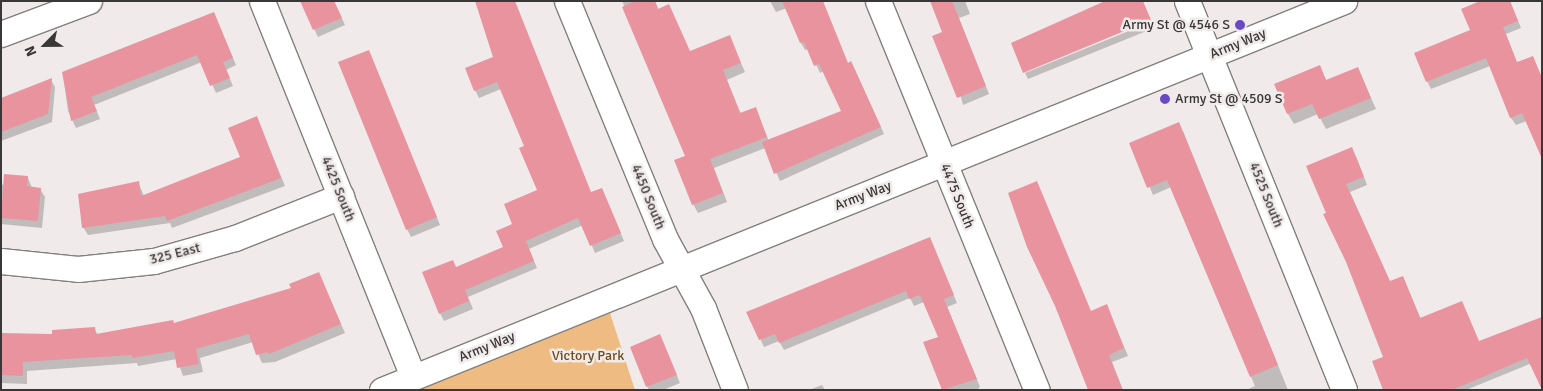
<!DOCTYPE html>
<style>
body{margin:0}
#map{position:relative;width:1543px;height:391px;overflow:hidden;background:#f0ebea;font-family:Signika,sans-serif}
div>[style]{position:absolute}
.green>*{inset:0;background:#eebc82}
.shadow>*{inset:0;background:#0003}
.building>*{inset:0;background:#e9939f}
.roads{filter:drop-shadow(1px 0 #837f7e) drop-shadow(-1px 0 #837f7e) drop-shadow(0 1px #837f7e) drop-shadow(0 -1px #837f7e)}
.minor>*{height:25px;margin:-12.5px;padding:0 12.5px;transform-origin:12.5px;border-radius:12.5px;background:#fff}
.dots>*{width:14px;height:14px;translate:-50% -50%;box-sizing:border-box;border:2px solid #f0ebea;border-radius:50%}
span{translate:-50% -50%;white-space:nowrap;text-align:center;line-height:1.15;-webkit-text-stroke:5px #f0ebea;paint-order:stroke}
.poi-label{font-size:14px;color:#393737}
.right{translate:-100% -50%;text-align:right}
.left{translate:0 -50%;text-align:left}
.street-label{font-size:14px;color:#393737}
.park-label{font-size:14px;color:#714c1b}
.frame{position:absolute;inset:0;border:2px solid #393737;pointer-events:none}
.north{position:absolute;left:20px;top:20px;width:50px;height:50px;-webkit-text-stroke:4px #f0ebea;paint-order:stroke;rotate:247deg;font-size:14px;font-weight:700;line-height:20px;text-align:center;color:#393737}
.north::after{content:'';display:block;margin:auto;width:18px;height:22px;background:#393737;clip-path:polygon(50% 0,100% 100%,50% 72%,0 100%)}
</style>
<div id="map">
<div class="green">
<i style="clip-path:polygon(609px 310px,635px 390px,417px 390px)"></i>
</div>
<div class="shadow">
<i style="clip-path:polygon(301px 1px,334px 1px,345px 25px,318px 37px)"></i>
<i style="clip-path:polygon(622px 1px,655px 1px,667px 31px,637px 35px)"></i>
<i style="clip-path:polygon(770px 1px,822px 1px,848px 64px,851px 62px,855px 70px,884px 134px,780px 181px,765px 148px,714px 168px,727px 202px,698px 213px,693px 204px,687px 156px,729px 36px,745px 72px,727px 80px,741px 114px,755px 109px,769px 141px,843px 112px,824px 71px,820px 73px,809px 49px,805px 50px,801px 43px,787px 8px,776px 12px)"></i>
<i style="clip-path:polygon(931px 1px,965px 1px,970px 14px,959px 18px,989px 94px,963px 105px,944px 33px)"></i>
<i style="clip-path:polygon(1510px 1px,1521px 28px,1506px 34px,1517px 63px,1533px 58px,1542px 77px,1542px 157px,1527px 121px,1516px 125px,1511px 118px,1490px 66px,1431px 89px,1427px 81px,1471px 31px)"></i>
<i style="clip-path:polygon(214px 14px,236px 65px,226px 70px,233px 86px,216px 93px,202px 62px,94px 105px,100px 119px,76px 128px,68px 111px,63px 73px)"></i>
<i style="clip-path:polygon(1151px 22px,1154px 28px,1028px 79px,1025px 73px)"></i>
<i style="clip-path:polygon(369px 52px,440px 225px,411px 237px,407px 229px)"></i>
<i style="clip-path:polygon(495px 57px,591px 193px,602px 189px,624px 241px,595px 253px,583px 225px,529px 249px,537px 268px,468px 297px,473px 309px,444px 321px,440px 313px,456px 269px,505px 248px,514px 225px,538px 191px,525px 147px,501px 89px,479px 98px,475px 90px)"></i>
<i style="clip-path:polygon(1319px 67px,1327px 81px,1358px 69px,1376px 109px,1326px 129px,1318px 114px,1294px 124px,1288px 114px)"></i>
<i style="clip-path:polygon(51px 80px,55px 87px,52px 122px,1px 141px,1px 99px)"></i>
<i style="clip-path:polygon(257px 118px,285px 186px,172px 228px,170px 223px,88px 235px,83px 227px,138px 182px,144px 196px,242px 157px)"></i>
<i style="clip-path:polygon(1183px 131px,1288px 390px,1246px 390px,1255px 386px,1171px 187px,1153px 195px,1131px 143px)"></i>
<i style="clip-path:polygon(1356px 156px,1367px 185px,1350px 192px,1390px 282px,1403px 277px,1421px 319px,1462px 302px,1479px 342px,1542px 359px,1466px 390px,1384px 390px,1385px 357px,1327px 213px)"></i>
<i style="clip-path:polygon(28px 178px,32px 188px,40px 189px,45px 197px,42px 228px,1px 224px,1px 185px)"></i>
<i style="clip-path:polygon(930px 239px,957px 303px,947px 307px,980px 387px,977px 390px,944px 390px,925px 343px,939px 337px,924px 302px,914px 306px,910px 298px,784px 350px,779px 341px,764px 347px,748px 312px)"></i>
<i style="clip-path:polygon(319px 274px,345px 333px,275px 362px,262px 363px,253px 342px,200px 358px,203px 372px,183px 376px,177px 359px,138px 366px,137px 363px,27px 371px,27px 384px,1px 383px,1px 334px,54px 336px,94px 328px,98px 335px,174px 324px,292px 289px)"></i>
<i style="clip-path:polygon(1107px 306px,1128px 356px,1112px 362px,1123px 390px,1091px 312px)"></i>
<i style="clip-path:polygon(663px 343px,680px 383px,663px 390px,649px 390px,631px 347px)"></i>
<i style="clip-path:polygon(822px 385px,825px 390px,809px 390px)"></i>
</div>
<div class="building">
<i style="clip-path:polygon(300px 1px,334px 1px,342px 18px,313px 30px)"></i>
<i style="clip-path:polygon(475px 1px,515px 1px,591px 192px,602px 188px,621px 233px,590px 246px,578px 218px,526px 241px,534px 261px,465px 290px,469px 301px,439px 314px,422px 272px,453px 260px,456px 267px,503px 247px,496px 231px,512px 224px,504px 204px,537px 190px,519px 148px,524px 146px,497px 82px,474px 91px,465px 68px,493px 57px)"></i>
<i style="clip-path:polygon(635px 1px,655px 1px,658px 9px,669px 4px,690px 51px,730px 35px,741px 63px,723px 70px,740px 113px,756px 107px,767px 137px,710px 159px,723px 193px,692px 205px,674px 160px,685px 156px,622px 7px)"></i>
<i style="clip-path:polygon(782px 1px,823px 1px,848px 63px,851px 61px,881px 127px,774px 174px,762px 142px,841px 111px,819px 64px,814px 66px,804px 42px,800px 43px)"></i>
<i style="clip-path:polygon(930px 1px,952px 1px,986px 86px,957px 98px,932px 36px,942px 32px)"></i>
<i style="clip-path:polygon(1105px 1px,1143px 1px,1151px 20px,1023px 73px,1011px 43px)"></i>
<i style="clip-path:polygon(1480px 1px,1510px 1px,1518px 21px,1503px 27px,1517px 62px,1533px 56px,1542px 78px,1542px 159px,1522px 113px,1510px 118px,1486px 58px,1426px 82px,1414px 53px,1470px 30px,1461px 9px)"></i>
<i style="clip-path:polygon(214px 12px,233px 58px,223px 62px,230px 78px,210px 86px,197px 55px,91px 97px,97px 111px,71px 121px,62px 72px)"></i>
<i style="clip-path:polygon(369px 50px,437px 217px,406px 230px,338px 62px)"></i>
<i style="clip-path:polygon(1320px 65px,1326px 80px,1358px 67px,1371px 98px,1319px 119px,1312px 104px,1287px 114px,1274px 84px)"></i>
<i style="clip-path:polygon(52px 78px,48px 114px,1px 132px,1px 98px)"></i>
<i style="clip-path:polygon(257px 116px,281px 178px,167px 221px,165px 216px,82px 228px,78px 194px,139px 181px,141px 196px,240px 157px,228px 128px)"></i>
<i style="clip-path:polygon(1179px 122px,1278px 365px,1250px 377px,1167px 180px,1147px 188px,1129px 143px)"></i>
<i style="clip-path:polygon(1352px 147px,1364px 177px,1346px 184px,1390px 281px,1403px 276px,1420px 318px,1462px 301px,1479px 341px,1542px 317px,1542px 390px,1527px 358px,1452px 390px,1383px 390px,1372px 361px,1383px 357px,1346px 262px,1323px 214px,1326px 213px,1306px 166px)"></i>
<i style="clip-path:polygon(4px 174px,28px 176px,27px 186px,41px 188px,38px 221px,1px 218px)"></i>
<i style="clip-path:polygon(1037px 181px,1091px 311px,1107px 304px,1124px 348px,1109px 355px,1123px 390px,1088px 390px,1055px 306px,1027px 247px,1008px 193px)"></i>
<i style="clip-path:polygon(930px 237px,954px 295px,944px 299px,977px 379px,942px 390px,923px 342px,938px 337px,920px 295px,909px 299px,906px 291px,779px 343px,775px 334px,759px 340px,746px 312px)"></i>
<i style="clip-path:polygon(319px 272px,341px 324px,269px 354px,268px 352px,256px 355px,249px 334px,196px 349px,199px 364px,177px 368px,174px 351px,132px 358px,132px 355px,23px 362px,23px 376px,1px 375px,1px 333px,52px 334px,52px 330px,95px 327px,96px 334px,173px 320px,174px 323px,291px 288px,289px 284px)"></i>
<i style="clip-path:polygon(660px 334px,677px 375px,646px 387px,630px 347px)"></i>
</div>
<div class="roads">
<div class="minor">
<i style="left:262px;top:1px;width:404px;rotate:68.1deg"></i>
<i style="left:567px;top:1px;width:257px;rotate:67.6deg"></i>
<i style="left:665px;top:239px;width:79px;rotate:61.2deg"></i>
<i style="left:703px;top:308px;width:88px;rotate:68.7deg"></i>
<i style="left:878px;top:1px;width:420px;rotate:67.8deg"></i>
<i style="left:1187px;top:1px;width:419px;rotate:68deg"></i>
<i style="left:1px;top:34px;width:94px;rotate:-20.6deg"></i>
<i style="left:1px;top:261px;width:77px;rotate:5.9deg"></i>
<i style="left:78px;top:269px;width:76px;rotate:-6deg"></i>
<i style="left:154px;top:261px;width:84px;rotate:-15.9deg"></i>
<i style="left:235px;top:238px;width:114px;rotate:-21.6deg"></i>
<i style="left:382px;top:390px;width:1038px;rotate:-22.02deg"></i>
</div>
</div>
<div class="dots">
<i style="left:1240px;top:25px;background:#6b49c2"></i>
<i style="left:1165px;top:99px;background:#6b49c2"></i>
</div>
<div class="poi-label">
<span class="right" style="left:1230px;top:25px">Army St @ 4546 S</span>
<span class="left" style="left:1175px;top:99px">Army St @ 4509 S</span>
</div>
<div class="street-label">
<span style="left:1238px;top:44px;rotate:-22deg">Army Way</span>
<span style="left:338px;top:189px;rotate:68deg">4425 South</span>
<span style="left:1266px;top:195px;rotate:68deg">4525 South</span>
<span style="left:863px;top:196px;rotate:-21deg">Army Way</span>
<span style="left:957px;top:196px;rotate:68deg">4475 South</span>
<span style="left:648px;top:197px;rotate:68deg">4450 South</span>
<span style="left:175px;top:254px;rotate:-14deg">325 East</span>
<span style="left:487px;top:347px;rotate:-22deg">Army Way</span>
</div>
<div class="park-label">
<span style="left:588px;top:356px">Victory Park</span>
</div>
<div class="frame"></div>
<div class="north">N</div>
</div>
